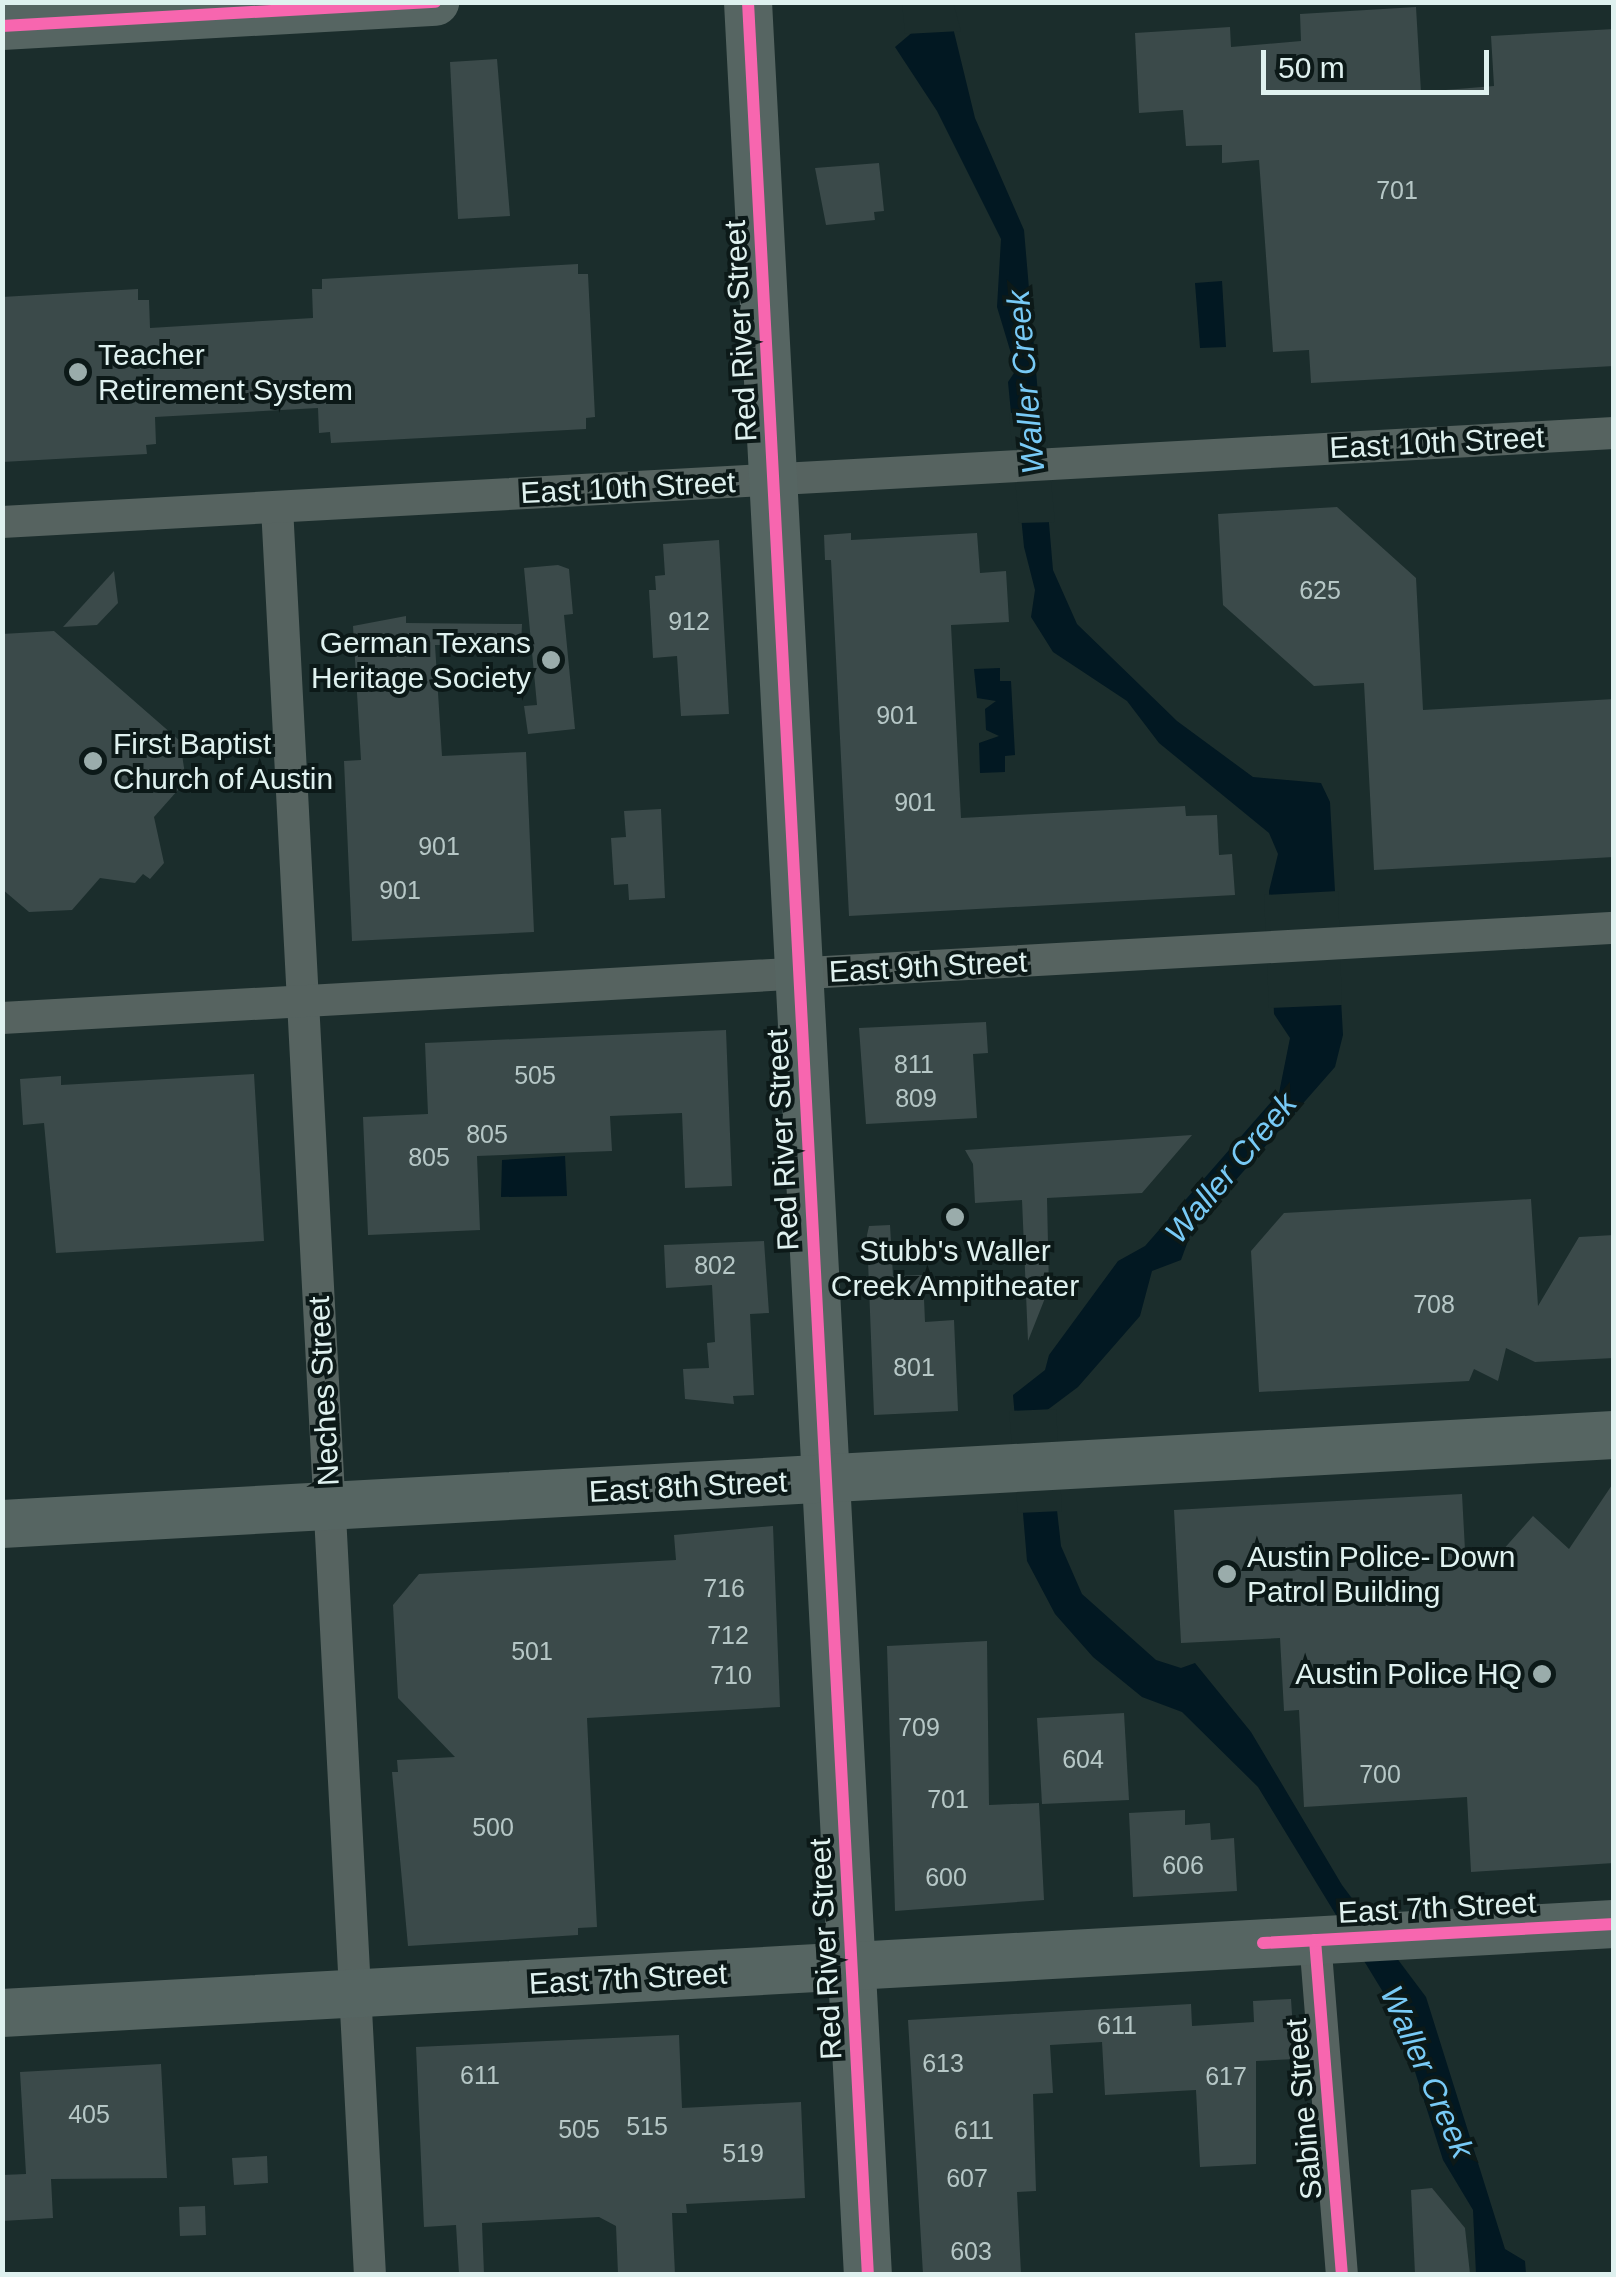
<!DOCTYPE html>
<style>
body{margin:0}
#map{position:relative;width:1616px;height:2277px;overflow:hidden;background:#1b2d2c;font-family:Arial,sans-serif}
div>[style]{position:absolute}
.water>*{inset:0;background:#021822}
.pier>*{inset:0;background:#1b2d2c}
.building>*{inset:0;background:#3b4a4a}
.street>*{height:32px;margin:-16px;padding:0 16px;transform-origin:16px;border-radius:16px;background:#566360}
.secondary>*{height:48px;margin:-24px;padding:0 24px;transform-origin:24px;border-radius:24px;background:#566562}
.cycleway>*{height:12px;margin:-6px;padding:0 6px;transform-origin:6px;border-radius:6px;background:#f766af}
.dots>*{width:28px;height:28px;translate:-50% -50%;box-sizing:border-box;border:5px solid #0c1918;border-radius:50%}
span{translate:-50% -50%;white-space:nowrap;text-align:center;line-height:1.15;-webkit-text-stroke:8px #0c1918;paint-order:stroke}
.number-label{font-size:25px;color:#b6c7c6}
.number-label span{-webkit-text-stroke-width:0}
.street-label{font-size:30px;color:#dff1ef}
.poi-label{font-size:30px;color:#dff1ef}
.left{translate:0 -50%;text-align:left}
.right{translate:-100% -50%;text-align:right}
.water-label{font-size:32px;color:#78caf6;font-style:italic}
.frame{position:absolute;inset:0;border:5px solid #dff1ef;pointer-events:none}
.scale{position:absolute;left:1261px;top:50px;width:228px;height:45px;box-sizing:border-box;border:5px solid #dff1ef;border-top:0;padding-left:12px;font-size:30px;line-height:35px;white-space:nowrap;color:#dff1ef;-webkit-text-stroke:8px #0c1918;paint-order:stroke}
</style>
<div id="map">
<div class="water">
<i style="clip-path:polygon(947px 3px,975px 118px,1024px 230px,1053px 570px,1077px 624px,1177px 721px,1253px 777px,1321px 783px,1330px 802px,1343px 1035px,1335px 1067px,1192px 1230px,1181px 1260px,1152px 1271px,1140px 1316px,1078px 1387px,1046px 1411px,1061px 1546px,1082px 1594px,1156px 1660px,1181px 1668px,1195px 1663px,1251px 1732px,1342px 1885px,1426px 1997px,1505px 2249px,1525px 2261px,1526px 2274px,1476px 2274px,1473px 2210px,1443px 2160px,1397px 2015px,1258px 1787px,1182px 1712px,1142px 1697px,1093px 1657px,1055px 1614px,1027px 1561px,1013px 1395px,1045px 1370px,1049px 1355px,1118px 1261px,1145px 1246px,1279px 1093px,1290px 1038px,1274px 1014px,1269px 891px,1278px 854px,1269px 833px,1159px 743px,1127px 701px,1053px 652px,1031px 617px,1035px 590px,1024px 547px,1008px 382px,1016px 370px,997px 307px,1001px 239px,937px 111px,895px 47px)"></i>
<i style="clip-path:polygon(1222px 281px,1226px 347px,1200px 348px,1195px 283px)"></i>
<i style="clip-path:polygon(1000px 668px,1000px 681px,1011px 681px,1015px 755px,1005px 756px,1005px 772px,980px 773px,979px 743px,999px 736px,986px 730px,985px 709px,996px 701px,977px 698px,974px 669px)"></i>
<i style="clip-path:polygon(565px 1156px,567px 1196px,501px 1197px,502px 1160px)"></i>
</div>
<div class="pier">
<i style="clip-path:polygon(902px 2px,953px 2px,961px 31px,905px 34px)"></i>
<i style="clip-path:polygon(1044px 412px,1055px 522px,1019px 523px,1009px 413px)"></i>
<i style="clip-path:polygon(1338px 891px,1342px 1005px,1269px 1008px,1264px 895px)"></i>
<i style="clip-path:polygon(1056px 1409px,1062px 1511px,1018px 1513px,1009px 1411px)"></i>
</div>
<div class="building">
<i style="clip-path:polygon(1416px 7px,1421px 92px,1494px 86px,1491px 36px,1614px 29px,1614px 366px,1311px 383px,1309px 350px,1273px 352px,1259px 160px,1222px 163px,1222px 145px,1186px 146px,1183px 110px,1139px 113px,1135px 33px,1230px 27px,1231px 47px,1301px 41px,1300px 14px)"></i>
<i style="clip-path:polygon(497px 59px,510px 216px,458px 219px,450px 62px)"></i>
<i style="clip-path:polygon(879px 163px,884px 211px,874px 212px,875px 220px,826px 225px,815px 168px)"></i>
<i style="clip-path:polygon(578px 264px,578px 274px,588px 274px,595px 417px,586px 418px,586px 429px,331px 443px,330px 432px,319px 433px,318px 408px,155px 417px,156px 444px,146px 445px,147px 454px,2px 462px,2px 297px,138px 289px,138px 300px,149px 300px,150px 328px,313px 318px,312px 289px,322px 289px,322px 279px)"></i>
<i style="clip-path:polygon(1337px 507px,1416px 578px,1423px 710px,1614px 699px,1614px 857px,1374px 870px,1364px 683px,1314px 686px,1223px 605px,1218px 514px)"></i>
<i style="clip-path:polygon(851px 533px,851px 540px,977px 533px,980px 573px,1006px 571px,1009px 622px,951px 625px,961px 818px,1185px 806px,1186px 816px,1217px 815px,1219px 855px,1232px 854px,1235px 895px,849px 916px,831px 560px,825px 560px,824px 535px)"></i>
<i style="clip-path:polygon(719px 540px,729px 714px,681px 716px,677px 656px,653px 658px,649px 590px,656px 590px,655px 576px,665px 575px,663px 544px)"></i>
<i style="clip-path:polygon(558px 565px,569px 569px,573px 614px,564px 615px,575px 729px,528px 734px,524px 706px,537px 705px,524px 568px)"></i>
<i style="clip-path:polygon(114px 571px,118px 603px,97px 625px,63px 627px)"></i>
<i style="clip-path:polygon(406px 616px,406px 623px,522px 624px,521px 646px,435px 645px,442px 756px,526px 752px,534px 932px,352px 941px,344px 761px,361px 760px,353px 626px)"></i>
<i style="clip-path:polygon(54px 631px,180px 741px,186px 781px,154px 817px,164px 863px,150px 879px,143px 874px,135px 883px,100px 878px,72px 910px,29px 912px,2px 889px,2px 634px)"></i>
<i style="clip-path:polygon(661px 809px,665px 898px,629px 900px,628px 884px,614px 885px,611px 838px,626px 837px,624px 811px)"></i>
<i style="clip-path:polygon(986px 1022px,988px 1053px,973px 1054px,977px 1118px,866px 1124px,859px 1028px)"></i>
<i style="clip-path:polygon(726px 1030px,732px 1186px,685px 1188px,682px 1113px,610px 1116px,612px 1151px,477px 1156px,480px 1230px,368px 1235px,363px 1117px,428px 1114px,425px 1043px)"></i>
<i style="clip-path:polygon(254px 1074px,264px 1241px,56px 1253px,44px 1123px,23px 1125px,20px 1079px,61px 1076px,61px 1085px)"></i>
<i style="clip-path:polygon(1192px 1135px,1142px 1193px,1047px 1198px,1049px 1288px,1028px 1341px,1022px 1200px,975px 1203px,973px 1164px,965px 1150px)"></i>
<i style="clip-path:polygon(1531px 1199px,1538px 1306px,1579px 1237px,1614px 1235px,1614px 1358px,1535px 1362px,1506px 1348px,1498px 1381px,1474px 1369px,1469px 1381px,1259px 1392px,1251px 1251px,1284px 1213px)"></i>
<i style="clip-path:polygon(890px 1225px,893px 1276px,923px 1275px,925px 1322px,954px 1320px,958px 1411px,874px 1415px,867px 1235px,869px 1226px)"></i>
<i style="clip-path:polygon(764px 1241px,769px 1313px,750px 1314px,754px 1395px,733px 1396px,734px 1404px,685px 1399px,683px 1369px,709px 1368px,707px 1343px,715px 1342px,712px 1285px,666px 1288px,664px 1245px)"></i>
<i style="clip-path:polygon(1614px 1482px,1614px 1863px,1471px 1872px,1467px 1797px,1304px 1807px,1299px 1710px,1284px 1711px,1280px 1638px,1181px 1643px,1174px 1510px,1462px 1494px,1465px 1550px,1502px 1551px,1533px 1516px,1569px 1549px)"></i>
<i style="clip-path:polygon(773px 1526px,780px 1707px,587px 1718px,597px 1927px,578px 1928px,578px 1935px,408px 1946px,392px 1772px,398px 1772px,397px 1760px,455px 1757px,398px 1698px,393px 1605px,419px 1574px,676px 1560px,674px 1535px)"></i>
<i style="clip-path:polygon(987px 1641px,989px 1805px,1039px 1803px,1044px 1900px,895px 1911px,887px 1646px)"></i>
<i style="clip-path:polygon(1124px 1713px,1129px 1800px,1042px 1804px,1037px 1718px)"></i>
<i style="clip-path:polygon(1185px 1810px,1185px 1825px,1210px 1823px,1211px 1840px,1234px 1838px,1237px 1891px,1133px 1897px,1129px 1813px)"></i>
<i style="clip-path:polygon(1291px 1999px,1295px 2059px,1256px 2061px,1256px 2164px,1200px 2167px,1196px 2090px,1105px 2095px,1102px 2042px,1050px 2045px,1053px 2093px,1033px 2094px,1036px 2191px,1017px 2192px,1021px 2274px,923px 2274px,908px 2020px,1191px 2004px,1192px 2026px,1254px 2022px,1253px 2001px)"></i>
<i style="clip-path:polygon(679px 2035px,682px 2108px,801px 2102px,805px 2198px,686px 2204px,687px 2213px,672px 2213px,675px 2274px,618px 2274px,616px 2226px,599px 2217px,482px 2223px,484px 2274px,459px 2274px,456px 2225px,424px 2227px,416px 2047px)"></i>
<i style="clip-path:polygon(161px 2064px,167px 2178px,51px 2179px,53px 2218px,2px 2221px,2px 2175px,26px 2174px,20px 2072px)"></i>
<i style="clip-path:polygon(267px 2156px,268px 2183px,234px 2185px,232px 2158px)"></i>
<i style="clip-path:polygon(1432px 2188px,1465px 2228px,1470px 2274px,1415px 2274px,1411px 2190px)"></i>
<i style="clip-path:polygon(205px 2206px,206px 2235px,180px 2236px,179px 2207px)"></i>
</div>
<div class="street">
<i style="left:277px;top:507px;width:1769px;rotate:86.99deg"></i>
<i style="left:2px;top:522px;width:1614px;rotate:-3.16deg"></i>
<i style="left:2px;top:1018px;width:1615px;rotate:-3.2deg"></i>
<i style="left:1315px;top:1940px;width:335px;rotate:85.4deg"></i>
</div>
<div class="secondary">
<i style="left:748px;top:2px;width:2275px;rotate:86.98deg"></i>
<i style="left:2px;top:26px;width:434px;rotate:-3.2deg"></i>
<i style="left:2px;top:1524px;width:1614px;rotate:-3.16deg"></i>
<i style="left:2px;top:2013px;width:1614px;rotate:-3.16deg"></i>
</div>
<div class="cycleway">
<i style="left:748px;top:2px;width:2275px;rotate:86.98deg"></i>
<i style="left:2px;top:26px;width:434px;rotate:-3.2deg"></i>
<i style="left:1315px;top:1940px;width:335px;rotate:85.4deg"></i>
<i style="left:1263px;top:1943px;width:352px;rotate:-3.1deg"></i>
</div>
<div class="dots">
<i style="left:78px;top:372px;background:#9aacab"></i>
<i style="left:551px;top:660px;background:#9aacab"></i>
<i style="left:93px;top:761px;background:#9aacab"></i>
<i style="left:955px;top:1217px;background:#9aacab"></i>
<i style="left:1227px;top:1574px;background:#9aacab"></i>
<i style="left:1542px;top:1674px;background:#9aacab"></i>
</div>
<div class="number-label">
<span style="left:1397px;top:190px">701</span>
<span style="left:1320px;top:590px">625</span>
<span style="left:689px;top:621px">912</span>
<span style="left:897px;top:715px">901</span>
<span style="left:915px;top:802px">901</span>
<span style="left:439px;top:846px">901</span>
<span style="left:400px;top:890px">901</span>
<span style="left:914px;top:1064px">811</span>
<span style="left:535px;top:1075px">505</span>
<span style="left:916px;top:1098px">809</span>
<span style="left:487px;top:1134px">805</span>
<span style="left:429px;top:1157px">805</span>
<span style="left:715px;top:1265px">802</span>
<span style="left:1434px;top:1304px">708</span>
<span style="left:914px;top:1367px">801</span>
<span style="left:724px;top:1588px">716</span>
<span style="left:728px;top:1635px">712</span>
<span style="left:532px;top:1651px">501</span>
<span style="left:731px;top:1675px">710</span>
<span style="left:919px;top:1727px">709</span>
<span style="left:1083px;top:1759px">604</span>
<span style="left:1380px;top:1774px">700</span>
<span style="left:948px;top:1799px">701</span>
<span style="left:493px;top:1827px">500</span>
<span style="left:1183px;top:1865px">606</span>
<span style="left:946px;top:1877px">600</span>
<span style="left:1117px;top:2025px">611</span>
<span style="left:943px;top:2063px">613</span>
<span style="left:480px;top:2075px">611</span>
<span style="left:1226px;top:2076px">617</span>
<span style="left:89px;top:2114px">405</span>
<span style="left:647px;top:2126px">515</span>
<span style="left:579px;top:2129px">505</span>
<span style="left:974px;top:2130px">611</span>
<span style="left:743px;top:2153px">519</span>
<span style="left:967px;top:2178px">607</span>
<span style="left:971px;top:2251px">603</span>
</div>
<div class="street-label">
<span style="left:741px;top:331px;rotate:-93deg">Red River Street</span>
<span style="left:1437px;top:443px;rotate:-3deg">East 10th Street</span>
<span style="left:628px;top:488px;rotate:-3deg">East 10th Street</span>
<span style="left:928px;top:967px;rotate:-3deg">East 9th Street</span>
<span style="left:783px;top:1140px;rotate:-93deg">Red River Street</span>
<span style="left:324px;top:1391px;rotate:-93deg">Neches Street</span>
<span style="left:688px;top:1487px;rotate:-3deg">East 8th Street</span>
<span style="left:1437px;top:1908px;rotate:-3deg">East 7th Street</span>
<span style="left:826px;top:1949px;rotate:-93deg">Red River Street</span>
<span style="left:628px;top:1979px;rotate:-3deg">East 7th Street</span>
<span style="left:1304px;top:2109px;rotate:-95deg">Sabine Street</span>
</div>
<div class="poi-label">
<span class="left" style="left:98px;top:372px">Teacher<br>Retirement System</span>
<span class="right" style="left:531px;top:660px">German Texans<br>Heritage Society</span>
<span class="left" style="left:113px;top:761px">First Baptist<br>Church of Austin</span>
<span style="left:955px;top:1268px">Stubb's Waller<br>Creek Ampitheater</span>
<span class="left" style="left:1247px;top:1574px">Austin Police- Down<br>Patrol Building</span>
<span class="right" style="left:1522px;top:1674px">Austin Police HQ</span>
</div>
<div class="water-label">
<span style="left:1026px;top:382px;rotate:-95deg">Waller Creek</span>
<span style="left:1231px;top:1168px;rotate:-50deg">Waller Creek</span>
<span style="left:1427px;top:2072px;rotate:66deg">Waller Creek</span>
</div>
<div class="frame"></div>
<div class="scale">50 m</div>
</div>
